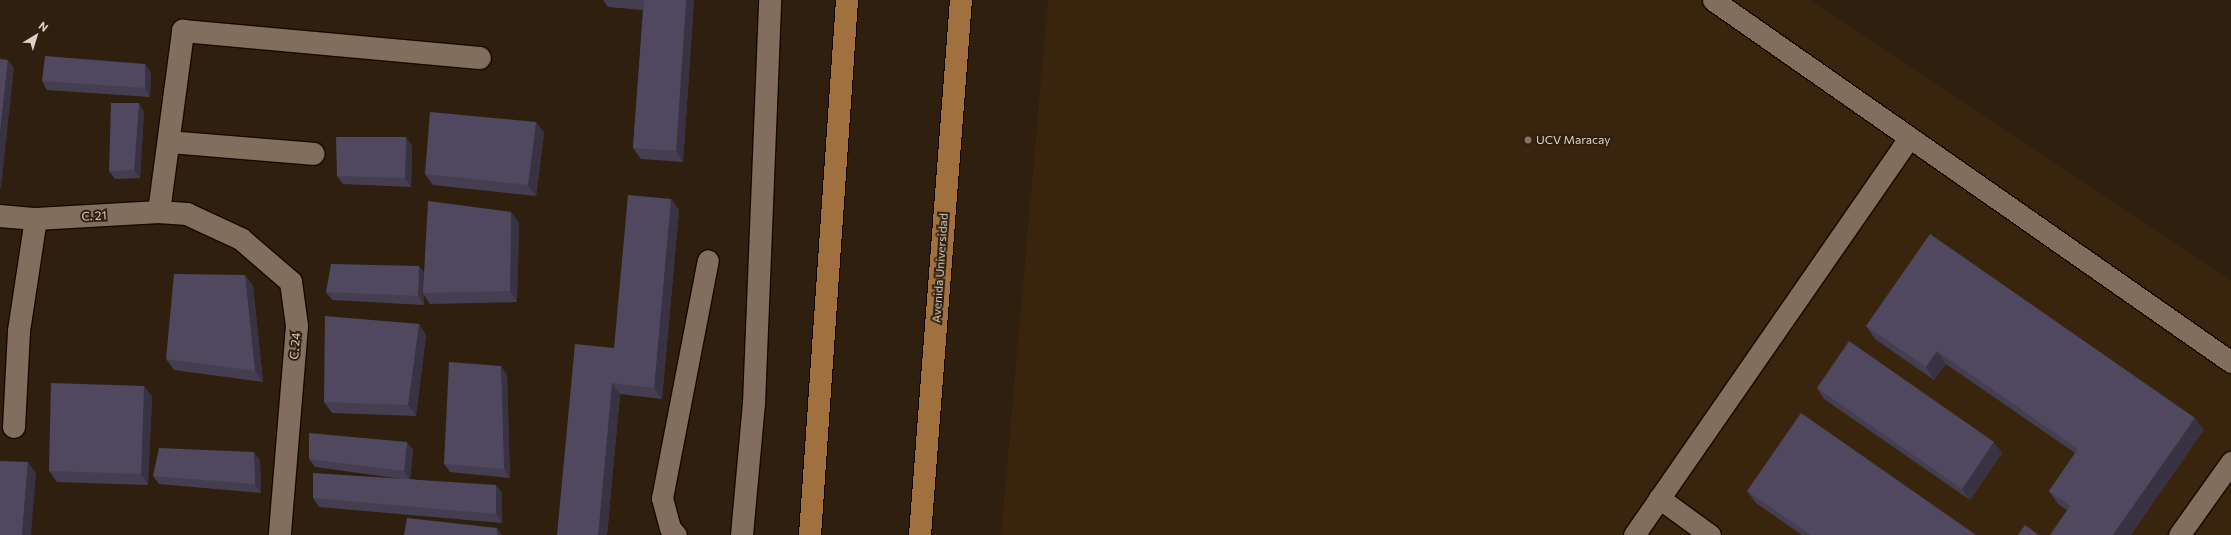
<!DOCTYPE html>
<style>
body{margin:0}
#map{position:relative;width:2231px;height:535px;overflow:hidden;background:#2f1f0f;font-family:Commissioner,sans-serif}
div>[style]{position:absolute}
.built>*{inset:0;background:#39240e}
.roads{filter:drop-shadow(1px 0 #160800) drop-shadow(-1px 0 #160800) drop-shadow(0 1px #160800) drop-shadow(0 -1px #160800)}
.lane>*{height:21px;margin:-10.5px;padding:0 10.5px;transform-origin:10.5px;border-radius:10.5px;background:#826e5c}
.street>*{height:22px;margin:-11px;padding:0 11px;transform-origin:11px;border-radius:11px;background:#826e5c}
.primary>*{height:22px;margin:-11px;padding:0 11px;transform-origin:11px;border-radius:11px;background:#a1703f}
.wall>*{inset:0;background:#453e51}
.shaded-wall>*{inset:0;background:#383242}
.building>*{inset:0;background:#50485e}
.dots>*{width:11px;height:11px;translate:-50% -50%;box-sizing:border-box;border:2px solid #2f1f0f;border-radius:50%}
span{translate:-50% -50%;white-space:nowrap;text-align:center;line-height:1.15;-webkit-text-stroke:4px #2f1f0f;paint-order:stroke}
.poi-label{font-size:12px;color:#dcd1c7}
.left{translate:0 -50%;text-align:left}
.street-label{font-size:12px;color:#dcd1c7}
.north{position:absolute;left:16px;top:16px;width:40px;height:40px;-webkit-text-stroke:3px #2f1f0f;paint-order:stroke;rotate:38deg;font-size:11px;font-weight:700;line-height:16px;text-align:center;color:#dcd1c7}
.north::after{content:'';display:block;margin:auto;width:14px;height:18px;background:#dcd1c7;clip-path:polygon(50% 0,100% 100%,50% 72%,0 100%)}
</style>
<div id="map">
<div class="built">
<i style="clip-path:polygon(1048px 0,1809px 0,2231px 280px,2231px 535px,1001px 535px)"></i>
</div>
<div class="roads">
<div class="lane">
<i style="left:1713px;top:0;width:632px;rotate:34.95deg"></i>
<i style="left:1659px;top:498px;width:63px;rotate:36deg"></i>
<i style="left:676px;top:535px;width:9px;rotate:-131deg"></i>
<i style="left:670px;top:528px;width:31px;rotate:-105deg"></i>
<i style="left:662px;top:498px;width:242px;rotate:-79.1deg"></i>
<i style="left:1634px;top:535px;width:483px;rotate:-55.3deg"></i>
<i style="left:2179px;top:535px;width:90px;rotate:-54.5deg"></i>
</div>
<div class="street">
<i style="left:169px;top:142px;width:145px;rotate:4.7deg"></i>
<i style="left:159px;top:212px;width:183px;rotate:-82.4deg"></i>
<i style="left:183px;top:31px;width:298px;rotate:5.2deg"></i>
<i style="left:0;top:216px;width:36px;rotate:5deg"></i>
<i style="left:36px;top:219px;width:123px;rotate:-3.3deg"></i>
<i style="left:159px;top:212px;width:28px;rotate:4deg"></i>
<i style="left:187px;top:214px;width:60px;rotate:24.8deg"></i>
<i style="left:241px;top:239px;width:66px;rotate:40.7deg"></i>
<i style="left:291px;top:282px;width:44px;rotate:82.2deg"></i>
<i style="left:297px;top:326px;width:210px;rotate:94.7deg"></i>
<i style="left:14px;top:427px;width:96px;rotate:-87deg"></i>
<i style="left:19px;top:331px;width:113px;rotate:-81.4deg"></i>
<i style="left:742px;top:535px;width:132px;rotate:-84.8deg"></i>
<i style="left:754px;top:404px;width:404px;rotate:-87.7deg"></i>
</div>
<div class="primary">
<i style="left:810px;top:535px;width:536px;rotate:-86.04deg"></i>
<i style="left:920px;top:535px;width:537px;rotate:-85.62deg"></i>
</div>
</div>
<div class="wall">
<i style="clip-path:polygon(603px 0,694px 0,683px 162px,641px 159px,633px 148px,643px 10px,608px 7px)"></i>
<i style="clip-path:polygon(145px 64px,151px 73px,150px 97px,47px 90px,42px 81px)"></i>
<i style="clip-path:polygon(139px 103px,144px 112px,140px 178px,115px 179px,109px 171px)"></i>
<i style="clip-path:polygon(536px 122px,544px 133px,536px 196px,433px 185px,425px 174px)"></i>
<i style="clip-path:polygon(406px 137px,412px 146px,411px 187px,343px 184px,337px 176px)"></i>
<i style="clip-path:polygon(671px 199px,679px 210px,662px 399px,620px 394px,607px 535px,557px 535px,614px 348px)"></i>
<i style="clip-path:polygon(511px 212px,519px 223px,517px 302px,430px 304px,424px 295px,424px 305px,332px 300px,326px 292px,419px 266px,424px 273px)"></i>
<i style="clip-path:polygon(245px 275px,253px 286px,263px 382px,174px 370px,166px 359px)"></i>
<i style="clip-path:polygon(419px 324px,426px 335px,416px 416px,332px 413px,324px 402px)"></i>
<i style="clip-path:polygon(1866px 326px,2204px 430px,2067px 510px,2058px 504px,2049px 491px,2075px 453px,1946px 364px,1934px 380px,1875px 339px)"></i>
<i style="clip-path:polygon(507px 374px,510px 478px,450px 472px,444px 464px)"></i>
<i style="clip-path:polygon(144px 386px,152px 397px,148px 485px,57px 482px,49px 471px)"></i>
<i style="clip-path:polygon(1817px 388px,2002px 453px,1970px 500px,1824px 399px)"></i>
<i style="clip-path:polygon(407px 442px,413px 450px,410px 479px,502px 493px,502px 523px,319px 507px,313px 498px,402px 479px,315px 467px,309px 459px)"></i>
<i style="clip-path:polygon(260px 460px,261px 493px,159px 484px,153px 476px)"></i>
<i style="clip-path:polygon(1747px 491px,1976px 535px,1802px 535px,1756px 503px)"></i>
</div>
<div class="shaded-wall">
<i style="clip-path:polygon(686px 0,694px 0,683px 162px,676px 151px)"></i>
<i style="clip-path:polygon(8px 60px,14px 68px,1px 188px,0 188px,0 133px)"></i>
<i style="clip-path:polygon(145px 64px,151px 73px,150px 97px,145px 88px)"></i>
<i style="clip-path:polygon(139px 103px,144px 112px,140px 178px,134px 170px)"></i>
<i style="clip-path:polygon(536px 122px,544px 133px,536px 196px,528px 185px)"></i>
<i style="clip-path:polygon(406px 137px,412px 146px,411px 187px,405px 178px)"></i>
<i style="clip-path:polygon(671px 199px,679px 210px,662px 399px,654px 388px)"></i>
<i style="clip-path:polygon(511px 212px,519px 223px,517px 302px,510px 291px)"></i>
<i style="clip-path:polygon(419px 266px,425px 275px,423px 293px,424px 295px,424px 305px,418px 296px)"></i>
<i style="clip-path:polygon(245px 275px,253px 286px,263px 382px,255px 371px)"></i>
<i style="clip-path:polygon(419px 324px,426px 335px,416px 416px,408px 405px)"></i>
<i style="clip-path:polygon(1937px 351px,1946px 364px,1934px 380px,1926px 367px)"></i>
<i style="clip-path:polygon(501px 366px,507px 374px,510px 478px,504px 469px)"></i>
<i style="clip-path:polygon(612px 383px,620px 394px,607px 535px,598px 535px)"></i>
<i style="clip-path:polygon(144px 386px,152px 397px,148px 485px,141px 474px)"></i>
<i style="clip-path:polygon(2195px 418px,2204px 430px,2131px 535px,2113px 535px)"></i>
<i style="clip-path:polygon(407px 442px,413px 450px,410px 480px,404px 471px)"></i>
<i style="clip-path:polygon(1994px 442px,2002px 453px,1970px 500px,1962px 489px)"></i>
<i style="clip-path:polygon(254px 452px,260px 460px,261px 493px,255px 484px)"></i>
<i style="clip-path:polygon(28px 462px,36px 473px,31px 535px,22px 535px)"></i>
<i style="clip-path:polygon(496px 485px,502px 493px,502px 523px,496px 514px)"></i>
<i style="clip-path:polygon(497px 528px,502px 535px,497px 535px)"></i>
</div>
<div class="building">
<i style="clip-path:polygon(644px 0,686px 0,676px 151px,633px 148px)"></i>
<i style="clip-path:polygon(45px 56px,145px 64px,145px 88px,42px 81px)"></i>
<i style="clip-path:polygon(0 59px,8px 60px,0 133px)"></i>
<i style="clip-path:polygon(111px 103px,139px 103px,134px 170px,109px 171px)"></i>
<i style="clip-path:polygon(430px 112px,536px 122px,528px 185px,425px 174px)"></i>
<i style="clip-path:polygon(336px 137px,406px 137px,405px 178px,337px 176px)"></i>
<i style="clip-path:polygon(628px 195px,671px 199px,654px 388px,612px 383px,598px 535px,557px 535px,575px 344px,614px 348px)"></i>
<i style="clip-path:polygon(428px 201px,511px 212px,510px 291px,423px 293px)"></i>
<i style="clip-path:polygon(1930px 234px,2195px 418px,2113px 535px,2050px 535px,2070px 506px,2049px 491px,2078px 449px,1937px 351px,1926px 367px,1866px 326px)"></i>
<i style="clip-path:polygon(331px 264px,419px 266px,418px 296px,326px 292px)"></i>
<i style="clip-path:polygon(174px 274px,245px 275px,255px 371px,166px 359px)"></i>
<i style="clip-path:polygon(325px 316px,419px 324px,408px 405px,324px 402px)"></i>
<i style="clip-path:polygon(1849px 341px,1994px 442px,1962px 489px,1817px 388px)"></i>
<i style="clip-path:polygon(449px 362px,501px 366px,504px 469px,444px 464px)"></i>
<i style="clip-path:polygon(51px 383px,144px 386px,141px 474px,49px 471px)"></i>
<i style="clip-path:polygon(1801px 413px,1976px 535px,1811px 535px,1747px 491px)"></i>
<i style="clip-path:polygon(309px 433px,407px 442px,404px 471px,309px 459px)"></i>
<i style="clip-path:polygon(159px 448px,254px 452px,255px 484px,153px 476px)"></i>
<i style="clip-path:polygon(0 461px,28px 462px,22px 535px,0 535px)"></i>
<i style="clip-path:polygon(313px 473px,496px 485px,496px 514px,313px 498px)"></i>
<i style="clip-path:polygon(407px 518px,497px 528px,497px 535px,404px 535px)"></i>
<i style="clip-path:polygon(2025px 525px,2039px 535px,2018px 535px)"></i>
</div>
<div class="dots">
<i style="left:1528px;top:140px;background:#8d6e63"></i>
</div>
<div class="poi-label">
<span class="left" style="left:1536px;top:140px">UCV Maracay</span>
</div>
<div class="street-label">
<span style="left:94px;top:216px;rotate:-3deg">C. 21</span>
<span style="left:940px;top:268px;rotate:-86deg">Avenida Universidad</span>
<span style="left:295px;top:346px;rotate:-85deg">C. 24</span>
</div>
<div class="north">N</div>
</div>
